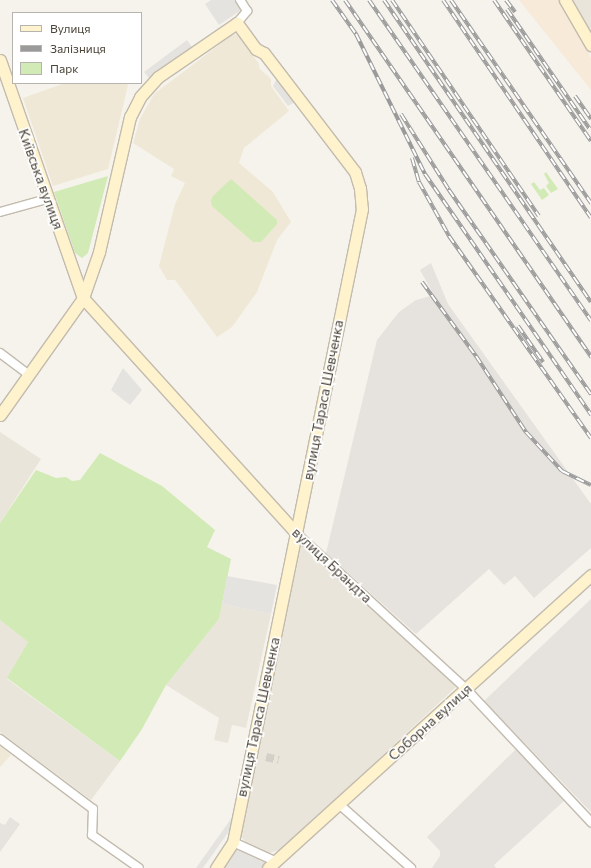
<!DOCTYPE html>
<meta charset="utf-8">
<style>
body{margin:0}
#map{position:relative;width:591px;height:868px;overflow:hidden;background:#f6f3ec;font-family:Commissioner,sans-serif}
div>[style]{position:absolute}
.residential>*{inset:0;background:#eae5da}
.commercial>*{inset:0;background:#f7ead8}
.industrial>*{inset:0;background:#e6e2dd}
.education>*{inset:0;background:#efe8d6}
.green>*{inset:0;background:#d2eab5}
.parking>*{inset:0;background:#e5e3e0}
.street-tunnel>*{height:8px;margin-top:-4px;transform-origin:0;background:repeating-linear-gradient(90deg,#d4d0c8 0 8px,transparent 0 12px)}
.roads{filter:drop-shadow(1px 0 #c2bbae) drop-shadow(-1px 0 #c2bbae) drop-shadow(0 1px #c2bbae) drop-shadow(0 -1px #c2bbae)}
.street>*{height:8px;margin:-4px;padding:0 4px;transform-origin:4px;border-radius:4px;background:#fff}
.secondary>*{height:11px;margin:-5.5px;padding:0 5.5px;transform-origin:5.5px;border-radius:5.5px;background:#fff3cd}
.rail>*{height:4px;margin-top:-2px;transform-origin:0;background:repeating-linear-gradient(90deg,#fff 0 8px,#9a9a9a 0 16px);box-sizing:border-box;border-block:1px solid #9a9a9a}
span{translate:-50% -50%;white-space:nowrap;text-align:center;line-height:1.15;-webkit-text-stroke:3.5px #fff;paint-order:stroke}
.street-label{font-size:14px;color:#4b4439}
.legend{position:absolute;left:12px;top:12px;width:130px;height:72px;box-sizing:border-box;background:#fff;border:1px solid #b7b4b0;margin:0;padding:5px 7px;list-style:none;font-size:12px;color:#4b4439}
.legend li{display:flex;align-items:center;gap:8px;height:20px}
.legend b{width:20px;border:1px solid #b7b4b0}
</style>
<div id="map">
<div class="residential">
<i style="clip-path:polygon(565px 0,591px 0,591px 45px)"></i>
<i style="clip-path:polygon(0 432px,41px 459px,0 523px)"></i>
<i style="clip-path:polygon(299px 541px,375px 608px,456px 687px,282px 849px,269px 853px,246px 843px,241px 836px,241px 822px)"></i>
<i style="clip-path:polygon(222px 604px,271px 614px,246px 728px,232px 725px,228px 743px,214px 740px,219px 718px,166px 685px,219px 619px)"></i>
<i style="clip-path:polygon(0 620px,28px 642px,7px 679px,120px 761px,91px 800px,0 732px)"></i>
</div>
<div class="commercial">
<i style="clip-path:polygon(519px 0,559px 0,591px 58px,591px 90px)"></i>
</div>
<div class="industrial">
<i style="clip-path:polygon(431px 263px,448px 304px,591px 504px,591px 548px,534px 598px,515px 576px,504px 585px,489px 569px,416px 634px,326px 553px,377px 340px,399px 312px,416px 300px,434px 295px,420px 270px)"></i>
<i style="clip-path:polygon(591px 599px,591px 812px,484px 701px)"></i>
<i style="clip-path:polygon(517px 748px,565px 800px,494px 865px,496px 868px,432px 868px,440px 856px,440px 851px,427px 837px)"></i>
<i style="clip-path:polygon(10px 817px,20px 824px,0 852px,0 823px,5px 825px)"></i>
</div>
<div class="education">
<i style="clip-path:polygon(238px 34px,259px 64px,259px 68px,271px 79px,271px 86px,289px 111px,244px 148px,239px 163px,273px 192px,291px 222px,277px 240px,257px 292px,232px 327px,217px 337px,175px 280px,167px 280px,159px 266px,175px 204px,185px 183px,171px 176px,174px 169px,133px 143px,140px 119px,154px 94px,232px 35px)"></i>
<i style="clip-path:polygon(65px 83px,127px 83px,128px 85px,108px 169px,53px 186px,23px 98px)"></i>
<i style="clip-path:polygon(0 746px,11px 755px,0 767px)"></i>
</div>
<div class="green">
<i style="clip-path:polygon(546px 172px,558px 189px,551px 193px,546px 186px,549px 183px,544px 174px)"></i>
<i style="clip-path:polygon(108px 176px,88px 253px,82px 258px,75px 253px,54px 192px)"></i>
<i style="clip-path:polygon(231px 179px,277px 220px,277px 224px,261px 242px,253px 242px,212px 206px,211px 201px,213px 196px)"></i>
<i style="clip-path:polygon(534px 182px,540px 190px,544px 188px,549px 195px,542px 200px,531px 184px)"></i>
<i style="clip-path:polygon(100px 453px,162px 486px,185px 505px,215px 530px,207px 547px,231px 559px,219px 619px,166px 685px,142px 729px,120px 761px,7px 678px,28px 642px,0 620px,0 523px,36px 470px,56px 478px,66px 477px,72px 481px,80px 480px)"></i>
</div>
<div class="parking">
<i style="clip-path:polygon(211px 0,237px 0,243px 9px,219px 25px,205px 4px)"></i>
<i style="clip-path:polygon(187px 40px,192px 47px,149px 78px,144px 72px)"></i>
<i style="clip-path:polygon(277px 78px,295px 102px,288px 106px,273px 86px)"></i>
<i style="clip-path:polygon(123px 368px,142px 390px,130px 405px,111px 390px)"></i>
<i style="clip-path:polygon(227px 576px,277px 585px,271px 614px,222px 604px)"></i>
<i style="clip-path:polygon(233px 816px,232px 827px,203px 868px,196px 868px)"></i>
<i style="clip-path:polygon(233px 848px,268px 864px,261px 868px,220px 868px)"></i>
</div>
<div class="street-tunnel">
<i style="left:266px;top:757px;width:13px;rotate:13deg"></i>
</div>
<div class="roads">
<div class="street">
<i style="left:237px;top:23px;width:16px;rotate:-50deg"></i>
<i style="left:247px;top:11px;width:13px;rotate:-122deg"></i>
<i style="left:0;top:212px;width:49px;rotate:-15.5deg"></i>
<i style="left:0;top:353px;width:36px;rotate:37deg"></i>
<i style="left:297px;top:534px;width:229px;rotate:42.5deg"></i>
<i style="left:466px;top:689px;width:183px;rotate:46.8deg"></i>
<i style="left:0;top:739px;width:116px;rotate:37deg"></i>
<i style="left:93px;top:809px;width:26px;rotate:92deg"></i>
<i style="left:92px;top:835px;width:57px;rotate:35.1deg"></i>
<i style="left:340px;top:805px;width:95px;rotate:41.6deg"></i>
<i style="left:233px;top:842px;width:48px;rotate:24.4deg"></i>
</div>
<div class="secondary">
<i style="left:565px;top:0;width:52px;rotate:60deg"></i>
<i style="left:0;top:60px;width:252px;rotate:70.8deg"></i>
<i style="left:83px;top:298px;width:319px;rotate:47.8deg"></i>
<i style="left:0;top:415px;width:143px;rotate:-54.6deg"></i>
<i style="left:83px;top:298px;width:49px;rotate:-70.8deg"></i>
<i style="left:99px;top:252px;width:139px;rotate:-77.1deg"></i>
<i style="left:130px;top:117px;width:22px;rotate:-63deg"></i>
<i style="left:140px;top:97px;width:27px;rotate:-48deg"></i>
<i style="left:158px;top:77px;width:96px;rotate:-34.4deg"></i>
<i style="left:237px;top:23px;width:32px;rotate:54deg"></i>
<i style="left:256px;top:49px;width:9px;rotate:27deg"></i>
<i style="left:264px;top:53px;width:150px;rotate:52.6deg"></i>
<i style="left:355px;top:172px;width:17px;rotate:73deg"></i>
<i style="left:360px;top:188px;width:21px;rotate:85deg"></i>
<i style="left:362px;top:209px;width:646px;rotate:101.52deg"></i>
<i style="left:233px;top:842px;width:31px;rotate:123deg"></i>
<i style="left:268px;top:868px;width:436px;rotate:-42.2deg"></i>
</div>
</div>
<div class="rail">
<i style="left:332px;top:0;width:42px;rotate:54.8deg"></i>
<i style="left:356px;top:34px;width:156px;rotate:63.8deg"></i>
<i style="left:425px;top:174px;width:293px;rotate:55.4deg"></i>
<i style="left:345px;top:0;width:434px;rotate:55.4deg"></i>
<i style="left:369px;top:0;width:390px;rotate:55.3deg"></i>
<i style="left:384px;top:0;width:366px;rotate:55.6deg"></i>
<i style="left:392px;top:0;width:261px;rotate:55.8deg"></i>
<i style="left:443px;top:0;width:263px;rotate:55.8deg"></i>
<i style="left:451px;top:0;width:247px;rotate:55.4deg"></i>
<i style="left:494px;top:0;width:171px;rotate:55.5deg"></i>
<i style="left:506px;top:0;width:15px;rotate:53deg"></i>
<i style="left:507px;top:9px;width:145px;rotate:55.4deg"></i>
<i style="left:575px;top:96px;width:28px;rotate:55deg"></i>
<i style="left:401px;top:114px;width:90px;rotate:57.7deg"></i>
<i style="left:449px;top:190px;width:249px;rotate:55.2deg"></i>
<i style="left:412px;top:158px;width:25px;rotate:74deg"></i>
<i style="left:419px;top:182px;width:62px;rotate:60.9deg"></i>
<i style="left:449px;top:236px;width:247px;rotate:54.9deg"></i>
<i style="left:422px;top:282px;width:92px;rotate:53.9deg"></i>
<i style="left:476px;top:356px;width:91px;rotate:56.7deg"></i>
<i style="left:526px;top:432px;width:53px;rotate:47.3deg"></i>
<i style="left:562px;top:471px;width:32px;rotate:26deg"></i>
<i style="left:518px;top:326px;width:44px;rotate:55.2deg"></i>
</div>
<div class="street-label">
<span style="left:41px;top:179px;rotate:70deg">Київська вулиця</span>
<span style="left:323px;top:400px;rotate:-79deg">вулиця Тараса Шевченка</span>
<span style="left:332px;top:565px;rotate:43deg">вулиця Брандта</span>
<span style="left:258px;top:717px;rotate:-78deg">вулиця Тараса Шевченка</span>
<span style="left:430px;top:722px;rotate:-42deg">Соборна вулиця</span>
</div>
<ul class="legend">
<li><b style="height:5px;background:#fff3cd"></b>Вулиця</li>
<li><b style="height:5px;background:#9a9a9a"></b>Залізниця</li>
<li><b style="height:11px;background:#d2eab5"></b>Парк</li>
</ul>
</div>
